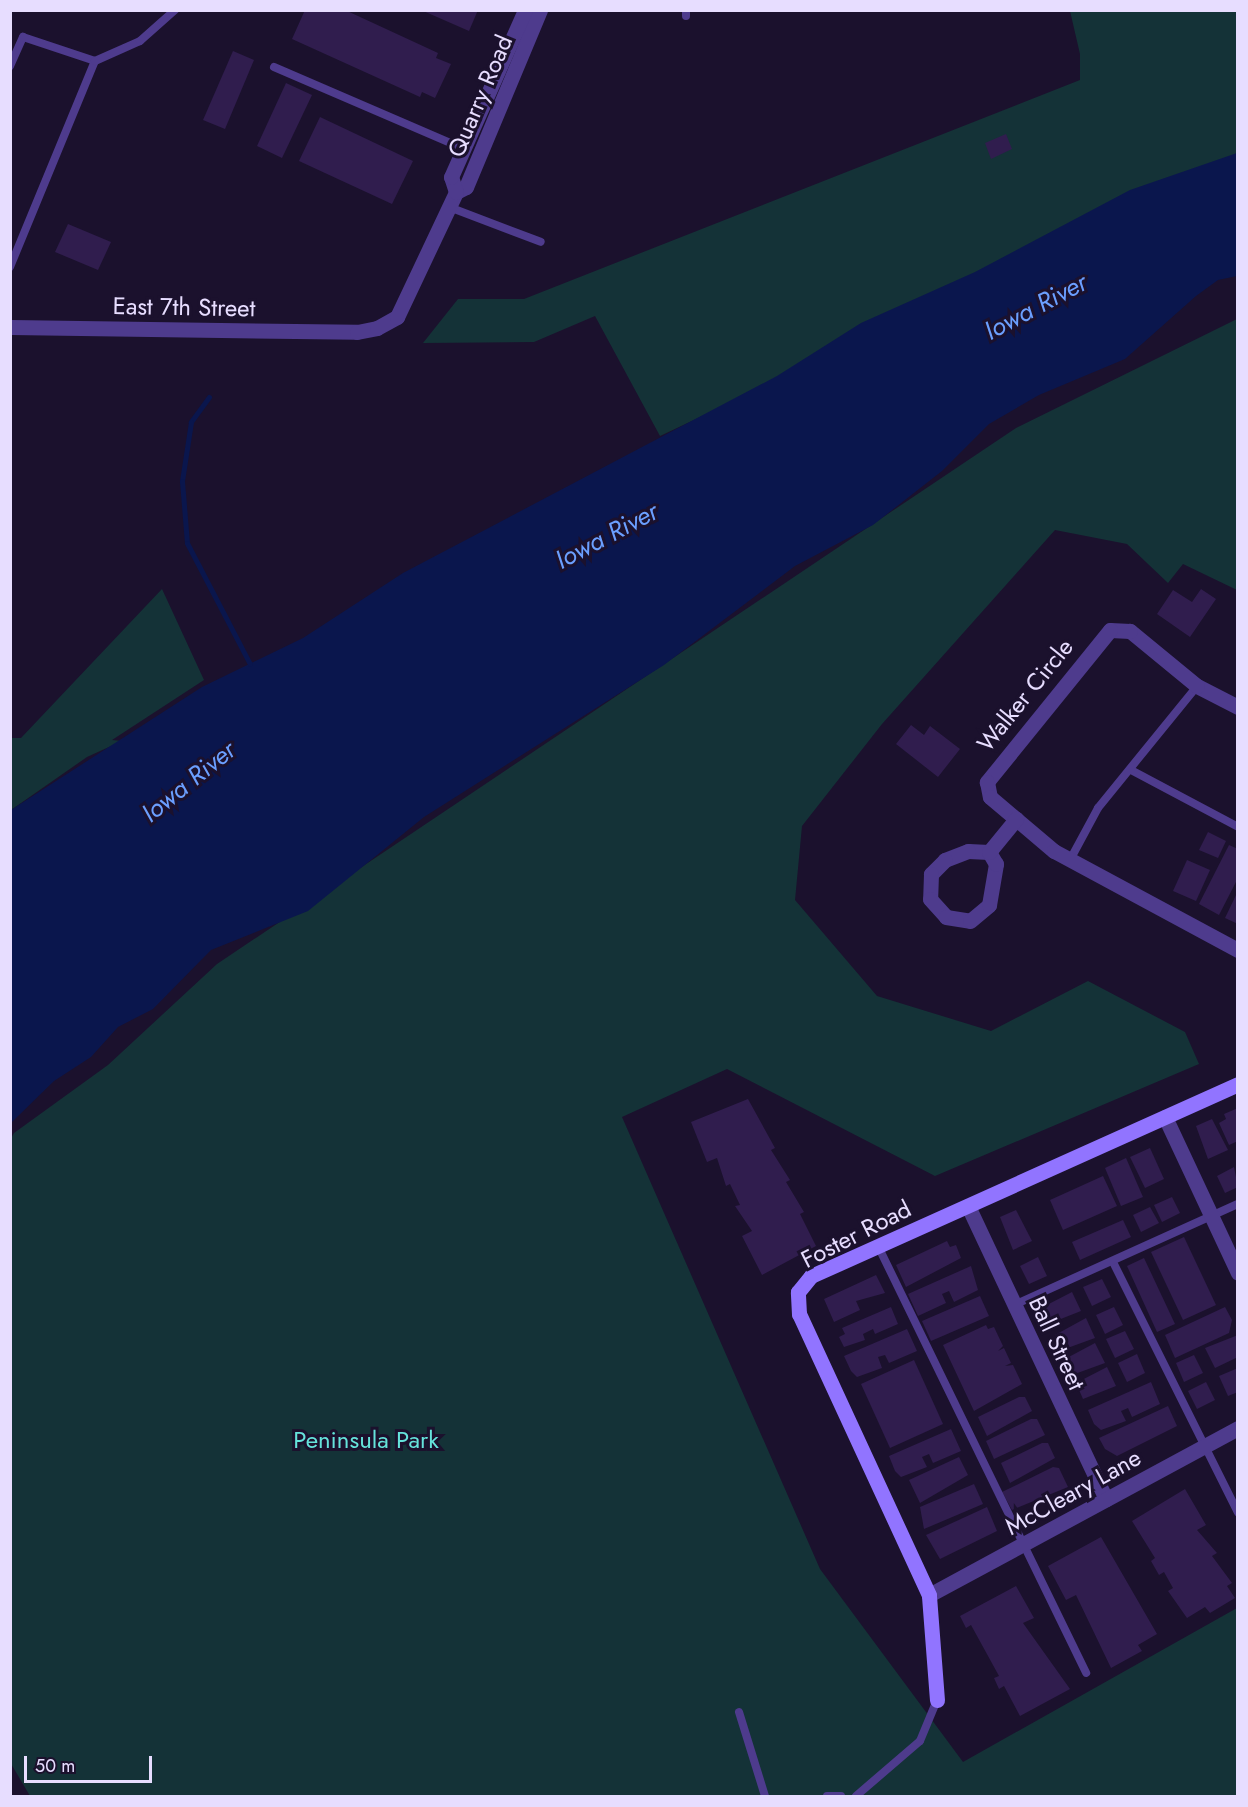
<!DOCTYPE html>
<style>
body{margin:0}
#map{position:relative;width:1248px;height:1807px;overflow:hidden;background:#1b112d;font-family:Jost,sans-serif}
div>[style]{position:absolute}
.green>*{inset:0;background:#143237}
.water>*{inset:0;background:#0a164d}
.stream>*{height:5px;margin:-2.5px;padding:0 2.5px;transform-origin:2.5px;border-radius:2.5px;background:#0a164d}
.building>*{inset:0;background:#301d4e}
.lane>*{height:8px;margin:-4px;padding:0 4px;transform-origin:4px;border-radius:4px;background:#4e3b8d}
.street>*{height:15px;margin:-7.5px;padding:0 7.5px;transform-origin:7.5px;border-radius:7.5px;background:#4e3b8d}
.secondary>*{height:15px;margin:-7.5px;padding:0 7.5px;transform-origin:7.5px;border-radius:7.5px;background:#9174ff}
span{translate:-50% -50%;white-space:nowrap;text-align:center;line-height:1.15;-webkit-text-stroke:6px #1b112d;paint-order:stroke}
.street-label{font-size:24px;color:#e7ddff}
.park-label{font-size:24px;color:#65e3db}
.water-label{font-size:26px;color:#6b9fff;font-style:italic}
.frame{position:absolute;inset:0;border:12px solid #e7ddff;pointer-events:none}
.scale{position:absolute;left:24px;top:1756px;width:128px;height:27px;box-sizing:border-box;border:3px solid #e7ddff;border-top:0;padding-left:8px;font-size:18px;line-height:21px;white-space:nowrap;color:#e7ddff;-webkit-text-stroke:4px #1b112d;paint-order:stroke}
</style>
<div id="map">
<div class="green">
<i style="clip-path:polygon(1070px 11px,1237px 11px,1237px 164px,660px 436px,595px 316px,534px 342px,423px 343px,458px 299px,524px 299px,1080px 80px,1080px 54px)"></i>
<i style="clip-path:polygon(1237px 319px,1237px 590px,1183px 564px,1168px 583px,1127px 544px,1055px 530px,882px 724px,802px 826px,795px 900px,877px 996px,991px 1031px,1088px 981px,1185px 1032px,1199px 1064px,935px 1176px,727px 1069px,622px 1117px,820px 1569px,963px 1762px,1237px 1608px,1237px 1796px,30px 1796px,10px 1762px,10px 1140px,14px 1133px,108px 1065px,217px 964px,1016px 428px)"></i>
<i style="clip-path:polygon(162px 589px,204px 680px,112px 740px,122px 741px,87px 757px,11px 810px,11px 738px,21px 738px)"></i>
</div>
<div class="water">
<i style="clip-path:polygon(1237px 153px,1237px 276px,1218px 280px,1196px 296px,1125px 359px,1039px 395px,989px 424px,942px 471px,873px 525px,795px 566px,664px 665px,424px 817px,308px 911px,211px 950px,153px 1009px,118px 1027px,91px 1057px,54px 1081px,11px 1123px,11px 810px,202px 687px,303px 638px,403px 573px,777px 376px,861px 323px,975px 272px,1130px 190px)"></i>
</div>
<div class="stream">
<i style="left:209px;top:397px;width:31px;rotate:126deg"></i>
<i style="left:191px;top:422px;width:60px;rotate:98.7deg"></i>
<i style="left:182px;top:481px;width:62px;rotate:85.4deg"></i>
<i style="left:187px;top:543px;width:136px;rotate:62.5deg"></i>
</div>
<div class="building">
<i style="clip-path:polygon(305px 10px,345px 10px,438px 53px,436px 58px,451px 64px,435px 98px,422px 92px,420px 97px,292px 39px)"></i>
<i style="clip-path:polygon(421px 10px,478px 10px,469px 31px)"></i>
<i style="clip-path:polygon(233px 51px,254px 60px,225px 129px,203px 120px)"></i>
<i style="clip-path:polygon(286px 83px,312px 95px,282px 158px,257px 146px)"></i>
<i style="clip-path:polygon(320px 117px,413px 161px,392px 204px,299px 161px)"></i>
<i style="clip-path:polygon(1006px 134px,1012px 149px,991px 159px,985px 143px)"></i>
<i style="clip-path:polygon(68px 224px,111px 242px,98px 270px,55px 252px)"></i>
<i style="clip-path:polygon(1201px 589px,1216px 599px,1190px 637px,1157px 614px,1173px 590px,1192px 602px)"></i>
<i style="clip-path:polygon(911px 725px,924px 735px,930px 726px,960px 749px,938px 777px,896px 744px)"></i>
<i style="clip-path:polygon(1208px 832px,1226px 841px,1218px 858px,1199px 850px)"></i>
<i style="clip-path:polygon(1229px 845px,1238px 849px,1238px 878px,1219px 915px,1199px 904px)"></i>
<i style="clip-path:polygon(1187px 860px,1210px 870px,1196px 901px,1173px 891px)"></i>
<i style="clip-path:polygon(1238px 891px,1238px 924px,1225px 918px)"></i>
<i style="clip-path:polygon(748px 1099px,775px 1148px,771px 1150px,790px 1180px,786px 1182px,804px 1212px,800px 1214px,816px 1246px,762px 1275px,742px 1236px,752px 1231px,735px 1206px,740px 1205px,730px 1184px,726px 1186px,717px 1158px,707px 1162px,691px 1122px)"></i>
<i style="clip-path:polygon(1238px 1108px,1238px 1141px,1229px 1145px,1219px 1123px,1226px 1119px,1224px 1114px)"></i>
<i style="clip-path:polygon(1212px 1119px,1228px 1150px,1208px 1159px,1196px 1126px)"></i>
<i style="clip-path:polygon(1150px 1148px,1164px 1179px,1145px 1188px,1130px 1157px)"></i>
<i style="clip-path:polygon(1126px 1158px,1143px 1197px,1121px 1206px,1105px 1168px)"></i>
<i style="clip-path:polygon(1234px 1167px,1238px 1187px,1225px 1193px,1217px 1176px)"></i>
<i style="clip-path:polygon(1103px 1176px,1117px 1206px,1063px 1230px,1050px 1200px)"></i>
<i style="clip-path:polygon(1172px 1197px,1180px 1213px,1162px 1222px,1154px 1205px)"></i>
<i style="clip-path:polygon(1150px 1207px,1159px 1223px,1141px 1232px,1133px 1215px)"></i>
<i style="clip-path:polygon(1016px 1210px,1032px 1241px,1013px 1250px,1000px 1217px)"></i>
<i style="clip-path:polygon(1123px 1220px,1131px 1237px,1080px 1260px,1072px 1242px)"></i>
<i style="clip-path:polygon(1184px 1237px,1216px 1305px,1183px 1320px,1151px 1252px)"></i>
<i style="clip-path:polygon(947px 1241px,950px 1247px,956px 1245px,961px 1258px,906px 1287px,896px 1265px)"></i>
<i style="clip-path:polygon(1038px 1257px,1047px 1276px,1029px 1284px,1020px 1266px)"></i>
<i style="clip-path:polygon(1144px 1258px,1175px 1324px,1157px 1332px,1127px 1266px)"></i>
<i style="clip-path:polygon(971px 1266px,978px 1290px,954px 1302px,949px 1291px,942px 1294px,946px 1303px,918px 1316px,908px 1294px)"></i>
<i style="clip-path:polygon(876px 1275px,885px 1293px,856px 1301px,860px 1310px,834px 1322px,824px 1299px)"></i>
<i style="clip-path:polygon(1102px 1279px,1111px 1297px,1092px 1306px,1083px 1287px)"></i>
<i style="clip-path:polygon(1072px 1292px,1081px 1311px,1048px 1324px,1041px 1308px)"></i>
<i style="clip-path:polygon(980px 1296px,989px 1316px,931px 1341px,922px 1321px)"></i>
<i style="clip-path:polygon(891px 1307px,898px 1324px,875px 1334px,873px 1329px,863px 1334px,865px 1340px,844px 1347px,839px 1337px,845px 1334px,842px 1328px)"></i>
<i style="clip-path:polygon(1114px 1307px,1123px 1325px,1105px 1334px,1096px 1315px)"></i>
<i style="clip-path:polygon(1225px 1307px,1232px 1320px,1229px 1333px,1175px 1358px,1165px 1335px)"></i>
<i style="clip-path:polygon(1086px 1318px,1095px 1338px,1062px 1350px,1055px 1335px)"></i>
<i style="clip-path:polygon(986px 1325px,988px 1329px,994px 1327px,1003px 1346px,998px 1351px,1004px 1348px,1011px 1363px,1005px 1366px,1013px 1365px,1022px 1384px,974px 1411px,943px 1345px)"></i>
<i style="clip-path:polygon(907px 1329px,917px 1351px,889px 1363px,885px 1355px,878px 1357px,882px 1368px,857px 1377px,851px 1371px,844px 1356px)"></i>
<i style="clip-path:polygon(1125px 1331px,1134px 1349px,1115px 1358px,1106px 1339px)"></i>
<i style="clip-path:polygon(1238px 1335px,1238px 1357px,1215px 1368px,1205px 1348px)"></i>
<i style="clip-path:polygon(1095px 1343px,1105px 1363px,1072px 1375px,1065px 1359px)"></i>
<i style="clip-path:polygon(1137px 1354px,1145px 1373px,1127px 1382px,1118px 1363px)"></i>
<i style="clip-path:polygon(1194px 1355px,1203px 1373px,1184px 1382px,1176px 1363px)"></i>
<i style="clip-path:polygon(914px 1360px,943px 1424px,890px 1448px,861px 1384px)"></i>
<i style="clip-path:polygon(1107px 1367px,1116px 1386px,1083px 1399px,1076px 1383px)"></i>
<i style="clip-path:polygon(1238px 1368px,1238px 1392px,1228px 1396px,1219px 1376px)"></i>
<i style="clip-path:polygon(1151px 1382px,1160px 1404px,1132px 1417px,1128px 1408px,1121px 1411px,1126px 1421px,1101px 1430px,1094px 1424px,1088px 1410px)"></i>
<i style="clip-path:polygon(1206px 1382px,1215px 1400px,1197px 1409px,1188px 1391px)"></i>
<i style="clip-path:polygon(1019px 1397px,1025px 1397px,1032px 1411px,987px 1436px,978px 1417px)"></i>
<i style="clip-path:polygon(1168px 1406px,1177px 1426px,1117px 1456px,1105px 1449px,1099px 1438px)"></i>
<i style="clip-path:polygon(1031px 1419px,1037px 1419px,1045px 1435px,994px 1459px,986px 1441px)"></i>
<i style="clip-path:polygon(951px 1429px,961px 1451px,933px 1463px,929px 1454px,922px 1457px,927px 1467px,901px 1477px,895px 1471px,889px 1456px)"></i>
<i style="clip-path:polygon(1042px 1443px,1048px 1443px,1055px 1458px,1010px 1483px,1001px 1463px)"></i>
<i style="clip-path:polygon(959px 1457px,968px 1475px,920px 1503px,909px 1480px)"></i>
<i style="clip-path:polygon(1053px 1467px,1059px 1468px,1068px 1487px,1012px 1510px,1002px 1492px)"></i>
<i style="clip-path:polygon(974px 1484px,983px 1504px,924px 1529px,920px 1507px)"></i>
<i style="clip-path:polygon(1185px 1489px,1206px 1525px,1197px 1530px,1217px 1553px,1212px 1556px,1232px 1583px,1227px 1586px,1235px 1598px,1210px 1613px,1205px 1607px,1187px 1618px,1168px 1591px,1173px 1588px,1164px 1572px,1159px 1575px,1151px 1561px,1155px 1558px,1132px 1521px)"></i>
<i style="clip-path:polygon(987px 1507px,997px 1531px,940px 1559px,926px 1535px)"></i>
<i style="clip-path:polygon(1101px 1537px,1157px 1634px,1138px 1645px,1142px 1651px,1111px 1668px,1076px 1595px,1066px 1600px,1048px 1566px)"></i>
<i style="clip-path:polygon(1016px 1586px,1034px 1618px,1023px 1623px,1070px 1689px,1020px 1716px,1004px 1686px,999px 1689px,994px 1678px,999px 1676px,971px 1625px,966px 1628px,960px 1616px)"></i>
</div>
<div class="lane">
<i style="left:686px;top:10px;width:6px;rotate:90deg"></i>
<i style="left:10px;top:66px;width:32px;rotate:-66deg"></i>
<i style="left:23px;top:37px;width:76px;rotate:18.4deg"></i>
<i style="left:274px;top:67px;width:207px;rotate:23.3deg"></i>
<i style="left:449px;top:207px;width:98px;rotate:20.8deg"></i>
<i style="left:10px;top:267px;width:223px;rotate:-67.6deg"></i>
<i style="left:95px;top:61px;width:49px;rotate:-24deg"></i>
<i style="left:140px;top:41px;width:47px;rotate:-41.5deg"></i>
<i style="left:1131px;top:770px;width:121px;rotate:28deg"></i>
<i style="left:1070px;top:860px;width:59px;rotate:-61.7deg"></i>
<i style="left:1098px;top:808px;width:157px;rotate:-50.9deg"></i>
<i style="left:878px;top:1246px;width:475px;rotate:64deg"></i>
<i style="left:1113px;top:1262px;width:280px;rotate:63.5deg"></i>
<i style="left:1014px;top:1305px;width:246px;rotate:-24.3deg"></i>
<i style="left:739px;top:1712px;width:88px;rotate:72.8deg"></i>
<i style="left:827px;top:1796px;width:14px"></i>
<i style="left:856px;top:1796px;width:84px;rotate:-40.7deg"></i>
<i style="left:920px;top:1741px;width:44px;rotate:-67.5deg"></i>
</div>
<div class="street">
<i style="left:456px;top:192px;width:11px;rotate:-27deg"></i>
<i style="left:466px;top:187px;width:192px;rotate:-67.3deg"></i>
<i style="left:10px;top:327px;width:347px;rotate:0.8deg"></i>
<i style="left:357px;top:332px;width:20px;rotate:-11deg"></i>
<i style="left:377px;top:328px;width:23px;rotate:-29deg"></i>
<i style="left:397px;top:317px;width:138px;rotate:-64.7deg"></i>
<i style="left:456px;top:192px;width:16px;rotate:-108deg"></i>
<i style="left:451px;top:177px;width:183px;rotate:-66.1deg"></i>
<i style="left:1238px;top:707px;width:46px;rotate:-152.9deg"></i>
<i style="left:1197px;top:686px;width:87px;rotate:-140.6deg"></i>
<i style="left:1130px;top:631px;width:20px;rotate:-177deg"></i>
<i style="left:1110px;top:630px;width:196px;rotate:129deg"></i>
<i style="left:987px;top:782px;width:15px;rotate:79deg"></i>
<i style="left:990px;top:797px;width:84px;rotate:40.2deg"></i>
<i style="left:1054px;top:851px;width:209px;rotate:28.3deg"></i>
<i style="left:989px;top:852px;width:21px;rotate:-177deg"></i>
<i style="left:968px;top:851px;width:25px;rotate:159deg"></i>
<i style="left:945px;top:860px;width:20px;rotate:135deg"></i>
<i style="left:931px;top:874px;width:25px;rotate:92deg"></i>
<i style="left:930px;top:899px;width:24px;rotate:48deg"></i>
<i style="left:946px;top:917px;width:24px;rotate:9deg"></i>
<i style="left:970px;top:921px;width:25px;rotate:-40deg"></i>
<i style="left:989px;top:905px;width:42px;rotate:-80.3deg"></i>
<i style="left:996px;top:864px;width:14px;rotate:-120deg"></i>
<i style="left:989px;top:852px;width:43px;rotate:-50.7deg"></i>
<i style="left:1165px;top:1117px;width:172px;rotate:64.9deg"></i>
<i style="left:968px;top:1206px;width:324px;rotate:64.8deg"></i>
<i style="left:929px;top:1595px;width:351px;rotate:-28.4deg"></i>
</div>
<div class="secondary">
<i style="left:937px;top:1700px;width:105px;rotate:-94.4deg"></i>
<i style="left:929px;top:1595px;width:310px;rotate:-114.8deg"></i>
<i style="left:799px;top:1314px;width:22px;rotate:-93deg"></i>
<i style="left:798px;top:1292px;width:21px;rotate:-51deg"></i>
<i style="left:811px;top:1276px;width:468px;rotate:-24.2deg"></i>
</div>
<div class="street-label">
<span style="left:480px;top:96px;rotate:-67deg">Quarry Road</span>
<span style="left:184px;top:307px;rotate:1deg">East 7th Street</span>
<span style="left:1025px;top:695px;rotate:-51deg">Walker Circle</span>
<span style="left:856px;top:1234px;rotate:-27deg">Foster Road</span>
<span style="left:1057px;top:1343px;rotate:65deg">Ball Street</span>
<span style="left:1073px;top:1492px;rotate:-29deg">McCleary Lane</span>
</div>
<div class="park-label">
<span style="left:366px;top:1440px">Peninsula Park</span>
</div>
<div class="water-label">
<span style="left:1036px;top:307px;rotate:-28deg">Iowa River</span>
<span style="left:607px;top:536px;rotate:-28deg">Iowa River</span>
<span style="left:189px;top:782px;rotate:-39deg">Iowa River</span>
</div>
<div class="frame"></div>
<div class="scale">50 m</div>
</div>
